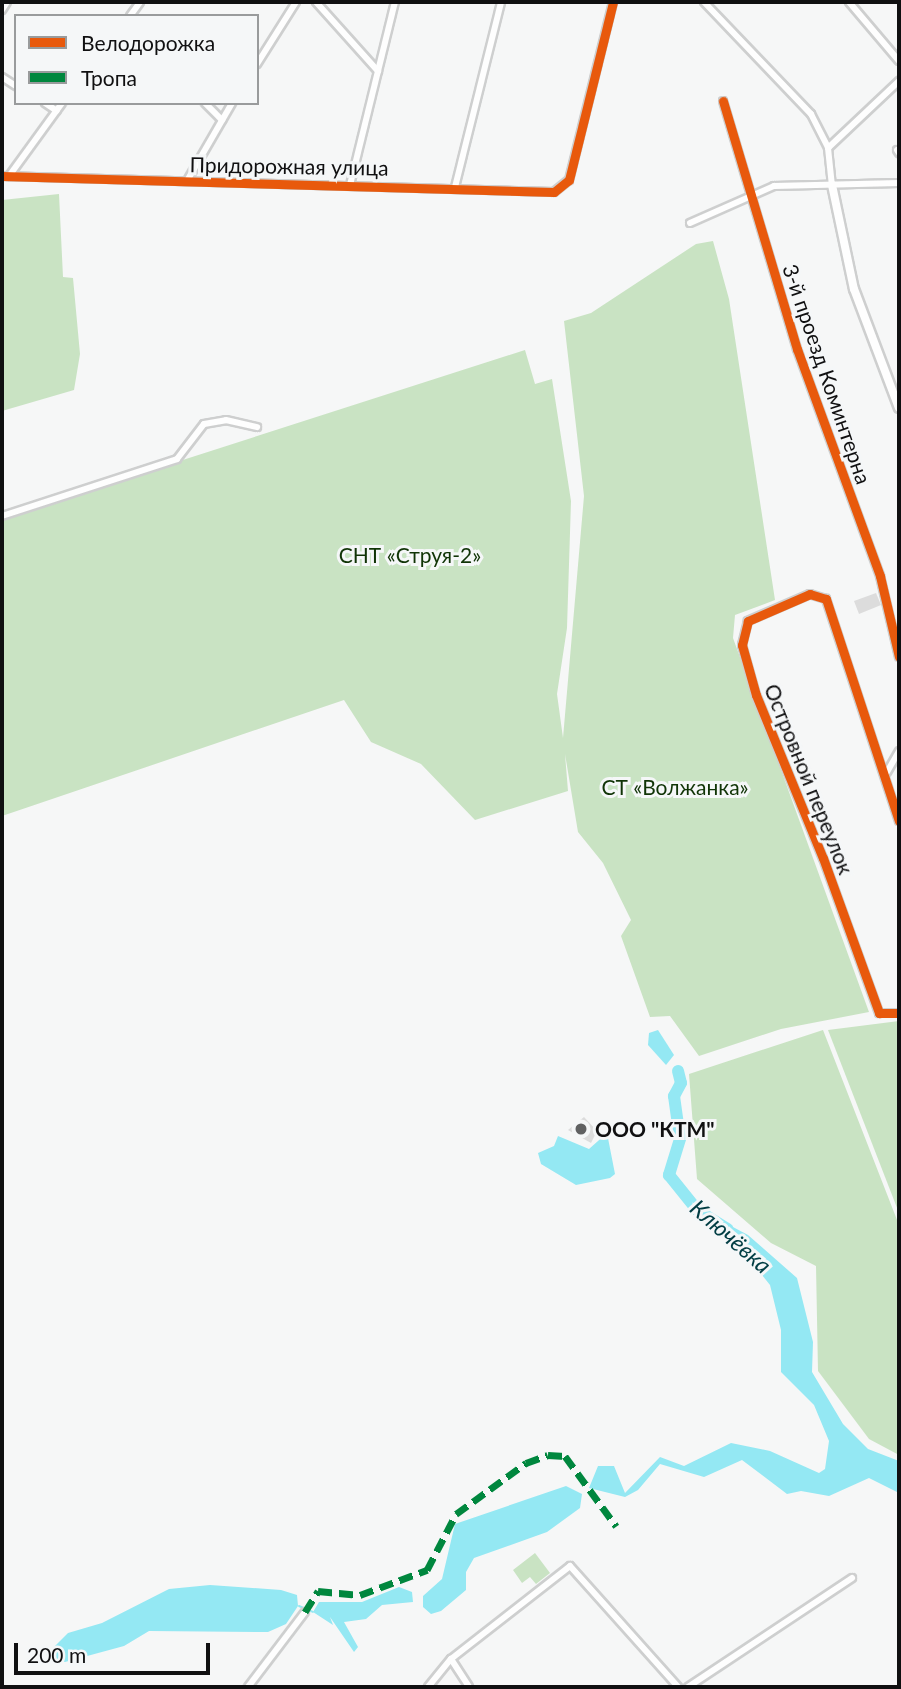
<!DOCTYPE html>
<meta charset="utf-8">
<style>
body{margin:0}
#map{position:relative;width:901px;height:1689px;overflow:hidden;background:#f6f7f7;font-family:Lato,sans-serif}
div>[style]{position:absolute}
.green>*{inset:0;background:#c9e3c3}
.water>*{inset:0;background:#94e8f3}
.stream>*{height:2px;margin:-1px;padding:0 1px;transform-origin:1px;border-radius:1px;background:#94e8f3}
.river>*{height:12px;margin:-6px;padding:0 6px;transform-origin:6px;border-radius:6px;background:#94e8f3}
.building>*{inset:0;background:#dcdcdc}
.roads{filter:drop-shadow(2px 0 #cecfcf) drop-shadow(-2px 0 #cecfcf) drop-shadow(0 2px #cecfcf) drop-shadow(0 -2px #cecfcf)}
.minor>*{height:6px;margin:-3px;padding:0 3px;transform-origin:3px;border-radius:3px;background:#fefefe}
.tertiary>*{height:8px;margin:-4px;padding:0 4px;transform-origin:4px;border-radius:4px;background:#fefefe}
.quiet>*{height:7px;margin-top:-3.5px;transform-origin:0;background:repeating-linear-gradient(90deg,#00873e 0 14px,transparent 0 21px)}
.cycleway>*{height:9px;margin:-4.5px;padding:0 4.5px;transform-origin:4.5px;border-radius:4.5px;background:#e8590c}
.dots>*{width:19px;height:19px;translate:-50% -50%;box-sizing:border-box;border:4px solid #f5f7f8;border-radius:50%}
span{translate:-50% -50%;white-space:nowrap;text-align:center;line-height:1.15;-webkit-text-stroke:6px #f5f7f8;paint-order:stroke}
.street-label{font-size:21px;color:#101011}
.park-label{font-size:21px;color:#103406}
.poi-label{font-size:21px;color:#101011;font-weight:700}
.left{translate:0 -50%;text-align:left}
.water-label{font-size:23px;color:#013d43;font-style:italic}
.frame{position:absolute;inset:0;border:4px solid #101011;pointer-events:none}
.legend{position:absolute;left:14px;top:14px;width:245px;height:91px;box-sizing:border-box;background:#f5f7f8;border:2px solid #999b9c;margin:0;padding:9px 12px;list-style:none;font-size:21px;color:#101011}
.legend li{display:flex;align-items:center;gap:14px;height:35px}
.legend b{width:35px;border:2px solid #999b9c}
.scale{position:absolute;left:14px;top:1643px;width:196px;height:32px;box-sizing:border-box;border:4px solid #101011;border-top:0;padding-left:9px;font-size:21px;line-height:24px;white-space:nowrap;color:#101011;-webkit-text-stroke:5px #f5f7f8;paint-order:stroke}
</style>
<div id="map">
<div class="green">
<i style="clip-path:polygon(59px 194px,63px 277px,73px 278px,80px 354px,74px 390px,2px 411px,2px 200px)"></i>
<i style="clip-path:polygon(713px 241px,729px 299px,775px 600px,735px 615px,733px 638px,869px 1012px,781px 1029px,699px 1056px,670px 1016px,650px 1017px,621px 936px,631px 920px,603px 863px,578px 832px,565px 754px,568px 791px,475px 820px,421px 764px,371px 742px,344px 700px,2px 816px,2px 518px,525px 350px,535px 384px,552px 379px,571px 501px,567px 628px,557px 694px,563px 738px,584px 496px,564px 321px,591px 313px,696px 244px)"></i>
<i style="clip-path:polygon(899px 1021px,899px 1213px,828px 1030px)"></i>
<i style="clip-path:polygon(823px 1030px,899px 1225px,899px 1455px,869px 1439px,818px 1371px,816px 1266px,771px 1243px,697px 1179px,689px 1074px)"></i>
<i style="clip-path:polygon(535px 1553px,550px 1573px,536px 1584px,530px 1577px,522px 1583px,513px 1570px)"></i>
</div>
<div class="water">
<i style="clip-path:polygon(658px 1030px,674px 1055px,666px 1065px,648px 1045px,649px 1033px)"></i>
<i style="clip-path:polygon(607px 1133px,615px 1174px,610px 1178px,576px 1185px,541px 1164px,538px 1153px,554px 1146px,558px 1136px,589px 1149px)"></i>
<i style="clip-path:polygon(716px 1218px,748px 1235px,797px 1278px,813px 1342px,812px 1372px,843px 1424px,868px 1449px,899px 1461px,899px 1493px,869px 1478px,829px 1496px,801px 1491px,787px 1494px,742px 1460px,704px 1477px,660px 1464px,638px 1490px,625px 1497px,589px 1488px,598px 1466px,614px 1466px,625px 1493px,660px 1457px,684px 1466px,731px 1443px,770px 1451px,819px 1473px,825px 1469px,829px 1441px,814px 1405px,781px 1372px,781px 1330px,770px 1285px)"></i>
<i style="clip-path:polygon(566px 1486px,582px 1494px,580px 1508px,547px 1532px,474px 1558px,466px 1572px,466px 1590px,441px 1611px,431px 1614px,423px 1607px,423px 1596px,442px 1579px,455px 1524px)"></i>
<i style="clip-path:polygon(210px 1585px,281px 1590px,297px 1595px,298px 1606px,286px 1624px,268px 1632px,149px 1631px,124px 1646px,65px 1662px,46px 1655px,68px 1633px,102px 1623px,169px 1589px)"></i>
<i style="clip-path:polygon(399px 1587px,412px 1592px,413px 1602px,382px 1605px,366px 1619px,344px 1622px,358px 1647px,354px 1652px,330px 1617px,333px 1625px,313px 1612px,319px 1602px,362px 1602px)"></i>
</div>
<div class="stream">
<i style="left:299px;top:1606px;width:15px;rotate:23deg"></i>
</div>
<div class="river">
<i style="left:678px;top:1071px;width:12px;rotate:76deg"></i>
<i style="left:681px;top:1083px;width:15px;rotate:118deg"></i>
<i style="left:674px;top:1096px;width:43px;rotate:82.1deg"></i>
<i style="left:680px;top:1139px;width:38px;rotate:107deg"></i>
<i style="left:669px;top:1175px;width:45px;rotate:51.3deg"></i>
<i style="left:697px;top:1210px;width:36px;rotate:32deg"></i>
</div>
<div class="building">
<i style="clip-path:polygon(876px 593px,881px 605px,859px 614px,854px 601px)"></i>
<i style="clip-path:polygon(584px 1117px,597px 1131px,591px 1143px,568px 1130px)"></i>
</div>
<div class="roads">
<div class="minor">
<i style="left:316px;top:2px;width:93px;rotate:48.1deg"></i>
<i style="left:704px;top:2px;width:155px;rotate:46.3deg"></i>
<i style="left:811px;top:114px;width:38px;rotate:63deg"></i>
<i style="left:828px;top:148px;width:37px;rotate:84deg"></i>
<i style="left:849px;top:2px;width:77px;rotate:49.7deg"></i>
<i style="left:2px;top:10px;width:9px;rotate:-58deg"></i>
<i style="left:130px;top:16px;width:17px;rotate:-54deg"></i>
<i style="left:257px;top:64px;width:73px;rotate:-57.8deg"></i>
<i style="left:2px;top:77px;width:17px;rotate:33deg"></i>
<i style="left:723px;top:101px;width:259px;rotate:73.4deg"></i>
<i style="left:797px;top:349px;width:242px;rotate:69.9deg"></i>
<i style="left:880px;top:576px;width:83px;rotate:76.8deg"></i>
<i style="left:45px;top:103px;width:14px;rotate:34deg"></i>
<i style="left:205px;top:103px;width:24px;rotate:45deg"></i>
<i style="left:828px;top:148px;width:98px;rotate:-43.3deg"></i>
<i style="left:897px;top:150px;width:4px;rotate:56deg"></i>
<i style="left:2px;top:176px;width:552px;rotate:1.66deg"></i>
<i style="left:554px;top:192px;width:19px;rotate:-39deg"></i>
<i style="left:569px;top:180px;width:183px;rotate:-76.1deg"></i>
<i style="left:9px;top:176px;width:90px;rotate:-54deg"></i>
<i style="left:187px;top:181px;width:90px;rotate:-60deg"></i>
<i style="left:350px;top:185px;width:188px;rotate:-76.2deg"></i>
<i style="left:455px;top:187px;width:191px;rotate:-76deg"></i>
<i style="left:690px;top:223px;width:92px;rotate:-23.8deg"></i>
<i style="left:774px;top:186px;width:125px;rotate:-1.4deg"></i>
<i style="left:2px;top:516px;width:184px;rotate:-18deg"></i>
<i style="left:177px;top:459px;width:44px;rotate:-52.4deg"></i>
<i style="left:204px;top:424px;width:22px;rotate:-10deg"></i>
<i style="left:226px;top:420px;width:32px;rotate:13deg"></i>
<i style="left:887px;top:772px;width:24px;rotate:-60deg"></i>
<i style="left:899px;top:821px;width:234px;rotate:-108.2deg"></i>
<i style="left:826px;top:599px;width:17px;rotate:-163deg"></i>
<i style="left:810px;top:594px;width:68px;rotate:156.5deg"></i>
<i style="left:748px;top:621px;width:25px;rotate:104deg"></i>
<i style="left:742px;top:645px;width:52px;rotate:74.4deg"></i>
<i style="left:756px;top:695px;width:176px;rotate:67.7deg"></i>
<i style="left:823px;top:858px;width:165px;rotate:70.1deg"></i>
<i style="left:879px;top:1013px;width:20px"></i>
<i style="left:451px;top:1659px;width:33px;rotate:57deg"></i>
<i style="left:248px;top:1687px;width:94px;rotate:-52.8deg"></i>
<i style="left:428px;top:1687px;width:36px;rotate:-51deg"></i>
<i style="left:451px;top:1659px;width:151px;rotate:-38deg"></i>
<i style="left:570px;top:1566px;width:162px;rotate:48.2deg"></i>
<i style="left:688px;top:1687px;width:197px;rotate:-33.6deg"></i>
</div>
<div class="tertiary">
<i style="left:832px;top:185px;width:106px;rotate:78.1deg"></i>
<i style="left:854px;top:289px;width:127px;rotate:69.3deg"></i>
</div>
</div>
<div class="quiet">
<i style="left:305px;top:1612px;width:25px;rotate:-58deg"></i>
<i style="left:318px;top:1591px;width:42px;rotate:5.4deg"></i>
<i style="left:360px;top:1595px;width:72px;rotate:-20.5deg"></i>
<i style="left:427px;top:1570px;width:63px;rotate:-62.6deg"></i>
<i style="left:456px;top:1514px;width:87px;rotate:-36.1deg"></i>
<i style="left:526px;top:1463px;width:23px;rotate:-20deg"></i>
<i style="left:548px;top:1455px;width:17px;rotate:3deg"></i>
<i style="left:565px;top:1456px;width:87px;rotate:53.9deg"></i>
</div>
<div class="cycleway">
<i style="left:723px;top:101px;width:259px;rotate:73.4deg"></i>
<i style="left:797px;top:349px;width:242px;rotate:69.9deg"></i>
<i style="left:880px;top:576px;width:83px;rotate:76.8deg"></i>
<i style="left:2px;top:176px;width:552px;rotate:1.66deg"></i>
<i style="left:554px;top:192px;width:19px;rotate:-39deg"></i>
<i style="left:569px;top:180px;width:183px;rotate:-76.1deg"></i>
<i style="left:899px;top:821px;width:234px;rotate:-108.2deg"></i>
<i style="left:826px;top:599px;width:17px;rotate:-163deg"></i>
<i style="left:810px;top:594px;width:68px;rotate:156.5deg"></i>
<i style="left:748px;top:621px;width:25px;rotate:104deg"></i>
<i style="left:742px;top:645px;width:52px;rotate:74.4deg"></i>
<i style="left:756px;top:695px;width:176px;rotate:67.7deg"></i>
<i style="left:823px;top:858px;width:165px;rotate:70.1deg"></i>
<i style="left:879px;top:1013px;width:20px"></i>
</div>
<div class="dots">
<i style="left:581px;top:1129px;background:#606162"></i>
</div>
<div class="street-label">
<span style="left:289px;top:166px;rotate:1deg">Придорожная улица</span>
<span style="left:827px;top:374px;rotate:71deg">3-й проезд Коминтерна</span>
<span style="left:809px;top:779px;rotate:68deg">Островной переулок</span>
</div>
<div class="park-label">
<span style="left:410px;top:555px">СНТ «Струя-2»</span>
<span style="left:675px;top:787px">СТ «Волжанка»</span>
</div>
<div class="poi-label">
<span class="left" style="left:595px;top:1129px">ООО "КТМ"</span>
</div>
<div class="water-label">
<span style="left:731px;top:1236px;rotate:41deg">Ключёвка</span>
</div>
<div class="frame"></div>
<ul class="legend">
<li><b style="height:9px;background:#e8590c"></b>Велодорожка</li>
<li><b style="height:9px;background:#00873e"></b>Тропа</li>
</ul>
<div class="scale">200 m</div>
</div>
